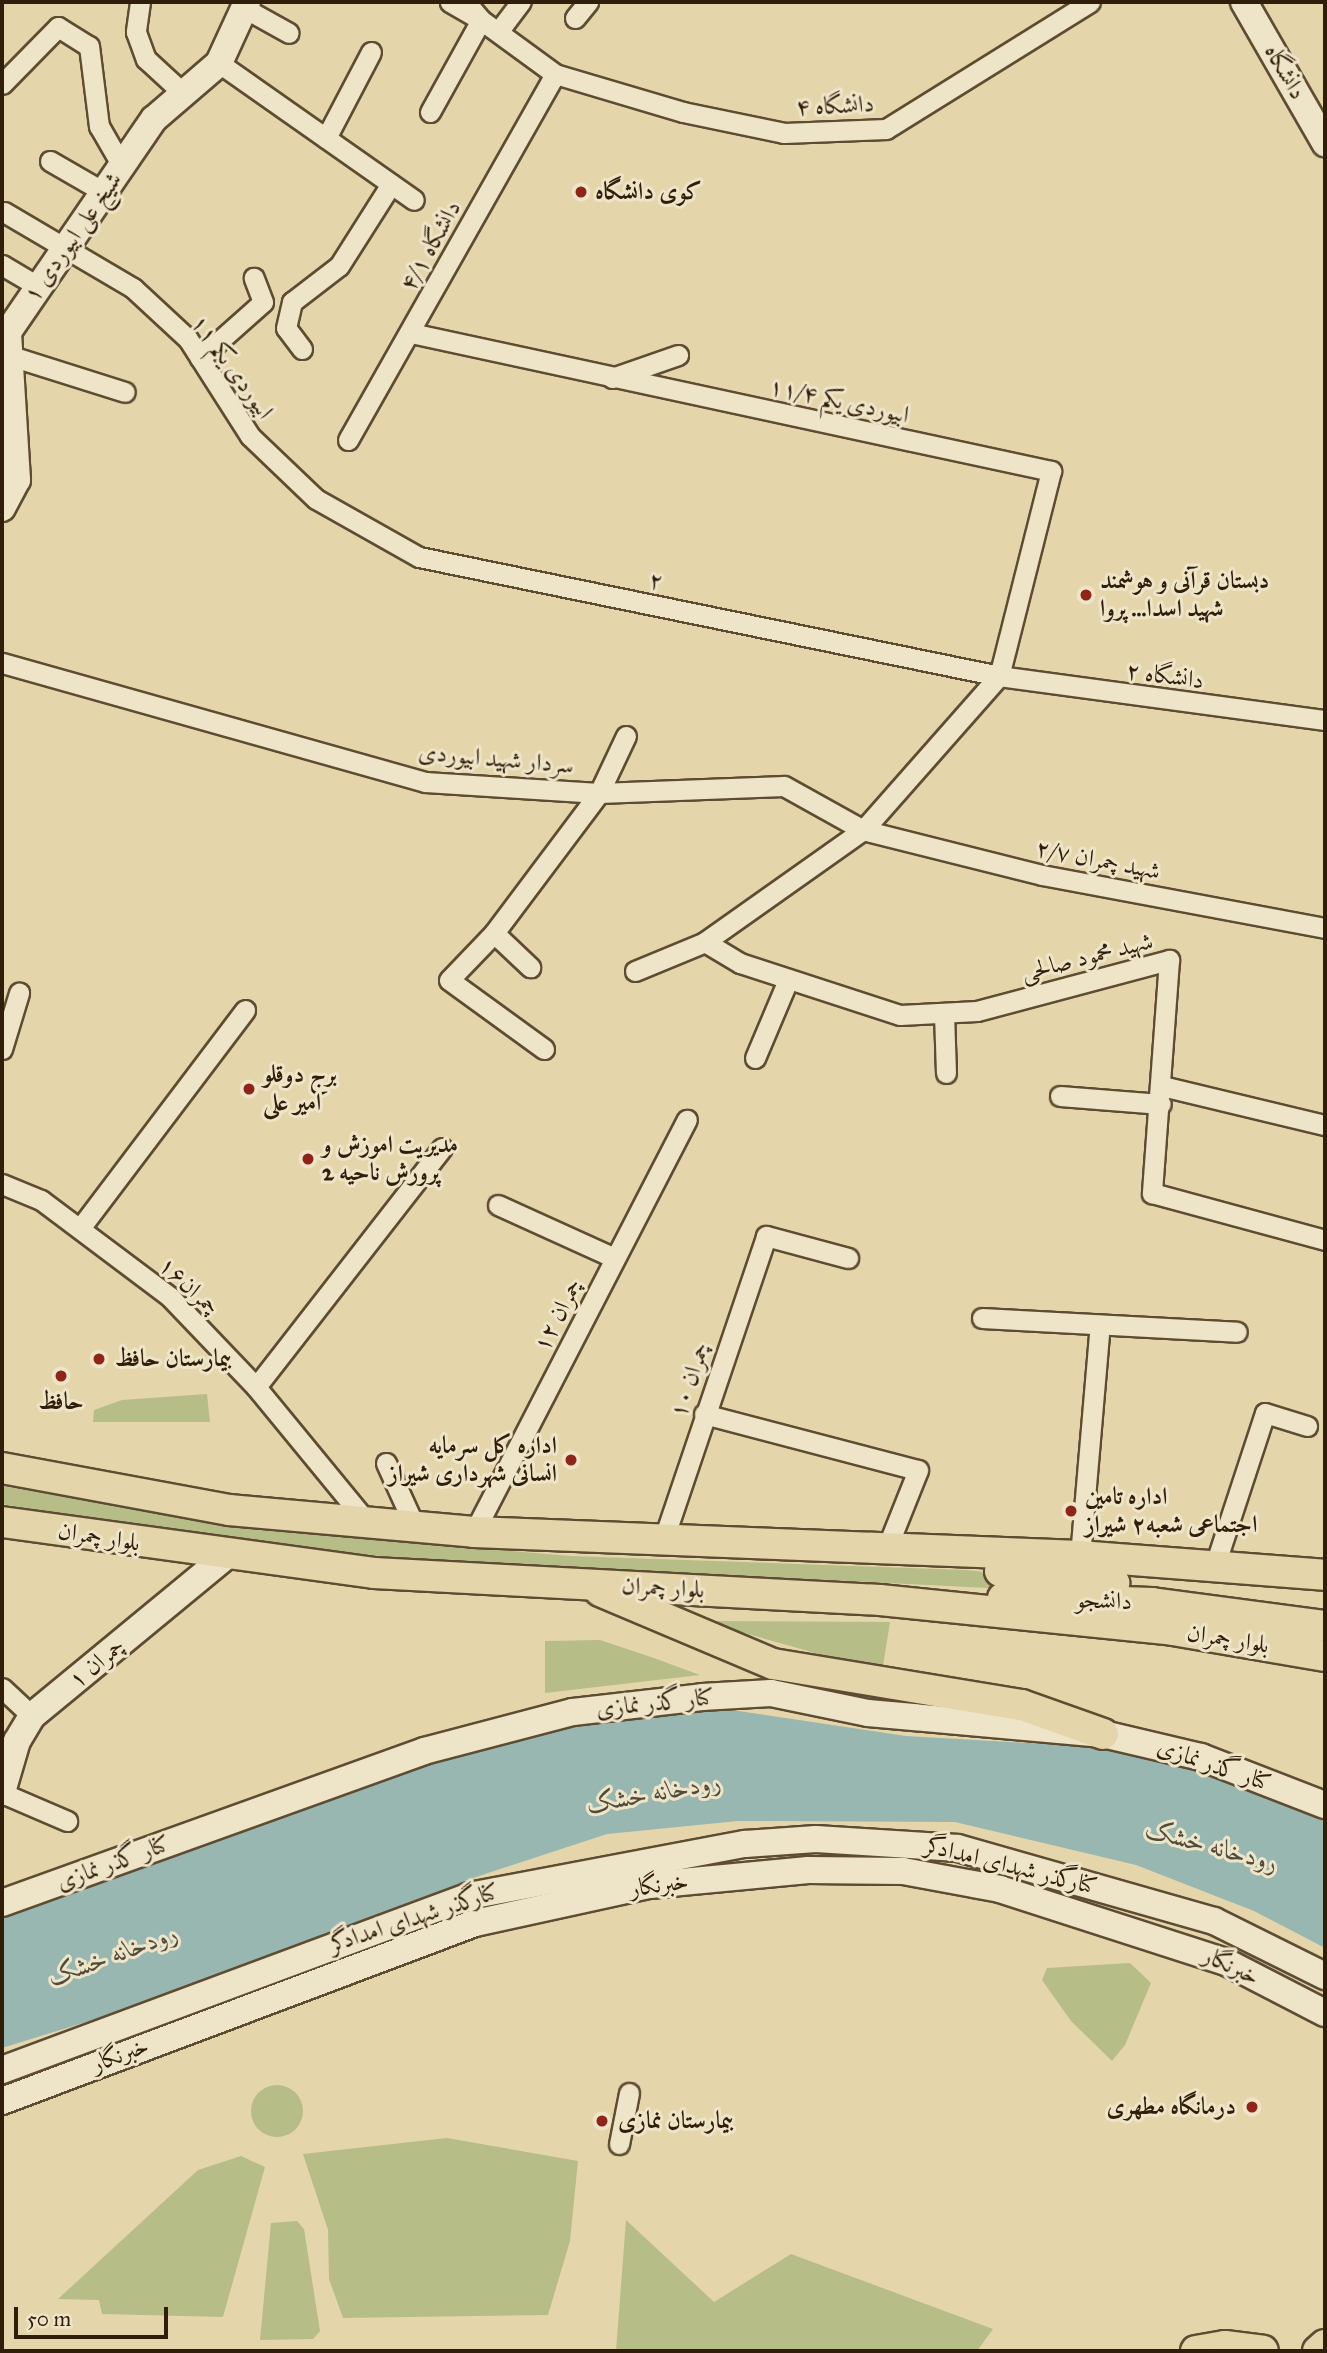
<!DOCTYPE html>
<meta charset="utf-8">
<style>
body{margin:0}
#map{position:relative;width:1327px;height:2353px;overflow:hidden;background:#e5d5aa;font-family:"IM FELL Great Primer",Amiri,serif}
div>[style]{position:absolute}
.green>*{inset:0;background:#b7bd87}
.round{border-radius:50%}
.water>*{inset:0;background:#98b7b1}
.roads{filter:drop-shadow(2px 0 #5e4c32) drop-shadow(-2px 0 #5e4c32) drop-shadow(0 2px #5e4c32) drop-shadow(0 -2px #5e4c32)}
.street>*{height:19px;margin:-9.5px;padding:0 9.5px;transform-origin:9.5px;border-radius:9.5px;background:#eee4c8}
.secondary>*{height:26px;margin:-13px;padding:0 13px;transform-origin:13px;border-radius:13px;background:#eee4c8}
.primary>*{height:30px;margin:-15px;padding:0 15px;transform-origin:15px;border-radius:15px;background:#e5d5aa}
.dots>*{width:19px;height:19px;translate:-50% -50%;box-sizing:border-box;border:4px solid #eee4c8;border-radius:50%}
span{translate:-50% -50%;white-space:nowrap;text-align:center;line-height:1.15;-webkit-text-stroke:6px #eee4c8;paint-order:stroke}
.street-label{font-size:24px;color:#311e0a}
.poi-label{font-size:24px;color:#311e0a;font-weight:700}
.left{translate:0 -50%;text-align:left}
.right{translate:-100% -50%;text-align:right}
.water-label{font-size:26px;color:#504c3c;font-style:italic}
.frame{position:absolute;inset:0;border:4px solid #311e0a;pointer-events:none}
.scale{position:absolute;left:14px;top:2307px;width:154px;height:32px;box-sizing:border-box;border:4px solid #311e0a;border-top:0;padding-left:9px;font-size:21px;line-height:24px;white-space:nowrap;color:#311e0a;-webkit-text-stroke:5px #eee4c8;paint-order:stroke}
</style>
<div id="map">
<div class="green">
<i style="clip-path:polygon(207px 1394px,210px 1422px,93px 1422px,94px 1410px,122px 1400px)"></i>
<i style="clip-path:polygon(2px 1486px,258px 1530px,571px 1556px,966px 1570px,1127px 1587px,1128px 1595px,408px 1559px,192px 1535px,2px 1504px)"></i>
<i style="clip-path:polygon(702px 1621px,890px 1622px,882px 1672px)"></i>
<i style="clip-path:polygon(600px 1640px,651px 1657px,700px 1675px,545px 1693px,545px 1641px)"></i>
<i style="clip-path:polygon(1130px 1963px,1151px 1983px,1125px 2045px,1112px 2061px,1071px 2021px,1042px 1980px,1047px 1968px)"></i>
<i class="round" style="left:251px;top:2085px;width:52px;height:52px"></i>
<i style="clip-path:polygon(447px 2138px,578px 2161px,570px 2241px,548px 2315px,343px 2318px,329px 2279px,328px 2230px,303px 2154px)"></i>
<i style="clip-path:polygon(241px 2156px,265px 2167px,223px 2317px,102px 2314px,99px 2300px,58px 2299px,198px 2170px)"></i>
<i style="clip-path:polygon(626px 2220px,714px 2302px,791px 2254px,993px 2329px,977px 2351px,616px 2351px)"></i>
<i style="clip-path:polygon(297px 2221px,304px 2229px,320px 2331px,313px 2339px,260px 2340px,271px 2223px)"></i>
</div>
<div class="water">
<i style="clip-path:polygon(725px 1709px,906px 1736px,1149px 1750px,1251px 1790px,1325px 1822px,1325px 1948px,1254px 1911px,1136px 1865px,955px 1822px,738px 1821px,607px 1834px,476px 1877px,170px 1996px,2px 2048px,2px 1916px,437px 1762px,578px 1726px)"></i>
</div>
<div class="roads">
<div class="street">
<i style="left:140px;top:2px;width:30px;rotate:98deg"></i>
<i style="left:136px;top:32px;width:29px;rotate:70deg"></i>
<i style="left:146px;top:59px;width:52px;rotate:42.6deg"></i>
<i style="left:466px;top:2px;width:23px;rotate:50deg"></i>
<i style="left:481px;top:20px;width:92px;rotate:36.1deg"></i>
<i style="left:555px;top:74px;width:134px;rotate:16.5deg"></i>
<i style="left:683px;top:112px;width:103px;rotate:11.7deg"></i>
<i style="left:784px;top:133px;width:102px;rotate:-2.2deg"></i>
<i style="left:886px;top:129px;width:240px;rotate:-31.9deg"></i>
<i style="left:244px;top:8px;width:51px;rotate:29.1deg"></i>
<i style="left:575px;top:18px;width:21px;rotate:-51deg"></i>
<i style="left:498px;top:32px;width:38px;rotate:-53deg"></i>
<i style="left:219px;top:63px;width:238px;rotate:35.1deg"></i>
<i style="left:2px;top:84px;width:80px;rotate:-45.5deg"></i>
<i style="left:58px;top:27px;width:36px;rotate:32deg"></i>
<i style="left:89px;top:46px;width:81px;rotate:82.9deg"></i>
<i style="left:99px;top:126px;width:46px;rotate:60.1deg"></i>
<i style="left:430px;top:112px;width:105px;rotate:-61deg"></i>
<i style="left:481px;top:20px;width:36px;rotate:-150deg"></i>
<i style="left:326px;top:138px;width:97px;rotate:-62.4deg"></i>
<i style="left:50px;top:161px;width:62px;rotate:29.9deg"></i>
<i style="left:4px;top:212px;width:150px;rotate:30.5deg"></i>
<i style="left:133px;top:288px;width:75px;rotate:42.8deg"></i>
<i style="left:188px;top:339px;width:115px;rotate:57.4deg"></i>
<i style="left:250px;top:436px;width:91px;rotate:43.7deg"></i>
<i style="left:316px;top:499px;width:118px;rotate:29.4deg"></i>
<i style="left:419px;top:557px;width:592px;rotate:11.59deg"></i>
<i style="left:999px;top:676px;width:329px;rotate:7.7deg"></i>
<i style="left:2px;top:265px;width:43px;rotate:30.7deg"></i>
<i style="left:411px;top:333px;width:655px;rotate:12.17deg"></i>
<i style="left:1051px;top:471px;width:211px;rotate:104.2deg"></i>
<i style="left:999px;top:676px;width:205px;rotate:131.4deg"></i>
<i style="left:863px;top:830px;width:194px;rotate:144.7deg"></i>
<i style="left:705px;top:942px;width:41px;rotate:31deg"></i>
<i style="left:740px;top:963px;width:168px;rotate:18deg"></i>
<i style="left:900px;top:1015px;width:77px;rotate:-3deg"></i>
<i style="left:977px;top:1011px;width:199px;rotate:-14.9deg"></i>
<i style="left:1169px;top:960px;width:234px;rotate:94.2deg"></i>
<i style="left:1152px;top:1193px;width:179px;rotate:15.2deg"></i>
<i style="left:302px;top:349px;width:26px;rotate:-127deg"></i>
<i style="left:286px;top:328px;width:27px;rotate:-77deg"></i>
<i style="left:292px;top:302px;width:59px;rotate:-37.5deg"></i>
<i style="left:339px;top:266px;width:97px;rotate:-57.6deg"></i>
<i style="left:14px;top:357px;width:116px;rotate:17.5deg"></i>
<i style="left:200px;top:358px;width:84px;rotate:-41.6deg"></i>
<i style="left:263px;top:302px;width:26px;rotate:-111deg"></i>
<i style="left:612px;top:378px;width:70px;rotate:-19.2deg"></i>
<i style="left:348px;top:440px;width:420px;rotate:-60.5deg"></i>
<i style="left:2px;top:663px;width:439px;rotate:15.7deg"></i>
<i style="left:425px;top:782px;width:174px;rotate:3.6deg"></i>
<i style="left:599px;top:793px;width:185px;rotate:-2.2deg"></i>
<i style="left:784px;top:786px;width:90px;rotate:29.1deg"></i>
<i style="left:863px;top:830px;width:185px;rotate:14.1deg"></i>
<i style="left:1042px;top:875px;width:288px;rotate:10.6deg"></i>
<i style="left:494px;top:933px;width:50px;rotate:43.4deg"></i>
<i style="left:635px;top:971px;width:76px;rotate:-22.5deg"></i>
<i style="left:944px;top:1013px;width:60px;rotate:88.1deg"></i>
<i style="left:2px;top:1049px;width:59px;rotate:-73.1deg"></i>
<i style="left:544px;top:1049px;width:117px;rotate:-144deg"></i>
<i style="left:449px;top:980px;width:65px;rotate:-46.2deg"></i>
<i style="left:494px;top:933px;width:175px;rotate:-53.1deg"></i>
<i style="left:599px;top:793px;width:63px;rotate:-64.7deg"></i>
<i style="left:755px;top:1058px;width:85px;rotate:-67.1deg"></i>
<i style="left:1162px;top:1086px;width:168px;rotate:13.5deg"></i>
<i style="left:1060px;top:1096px;width:101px;rotate:4.5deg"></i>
<i style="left:2px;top:1184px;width:42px;rotate:22.3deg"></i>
<i style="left:41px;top:1200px;width:161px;rotate:36.9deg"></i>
<i style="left:170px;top:1297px;width:124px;rotate:46.3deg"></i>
<i style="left:256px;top:1387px;width:175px;rotate:50.6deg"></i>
<i style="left:498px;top:1205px;width:128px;rotate:24.4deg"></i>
<i style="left:81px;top:1227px;width:272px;rotate:-52.9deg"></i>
<i style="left:982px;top:1318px;width:255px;rotate:3.1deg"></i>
<i style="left:256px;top:1387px;width:303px;rotate:-52.1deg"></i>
<i style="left:704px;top:1414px;width:221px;rotate:14.7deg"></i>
<i style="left:918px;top:1470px;width:86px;rotate:111.8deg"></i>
<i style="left:386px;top:1463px;width:70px;rotate:65.6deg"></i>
<i style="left:474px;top:1532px;width:464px;rotate:-62.7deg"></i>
<i style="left:663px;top:1541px;width:322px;rotate:-71.3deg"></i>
<i style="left:766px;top:1236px;width:85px;rotate:15deg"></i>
<i style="left:1080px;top:1556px;width:232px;rotate:-85.1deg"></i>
<i style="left:1214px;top:1568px;width:163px;rotate:-71.8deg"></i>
<i style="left:1265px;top:1413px;width:44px;rotate:17.2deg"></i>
<i style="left:2px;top:1688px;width:41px;rotate:43deg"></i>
<i style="left:2px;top:1793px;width:71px;rotate:23.3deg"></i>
<i style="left:619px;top:2144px;width:52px;rotate:-78.9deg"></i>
</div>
<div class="secondary">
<i style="left:1244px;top:2px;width:163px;rotate:60.1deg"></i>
<i style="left:2px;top:508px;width:32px;rotate:-62deg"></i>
<i style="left:17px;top:480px;width:148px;rotate:-93.5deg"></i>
<i style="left:8px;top:332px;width:258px;rotate:-55.6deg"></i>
<i style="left:154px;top:119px;width:86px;rotate:-40.7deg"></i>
<i style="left:219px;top:63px;width:67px;rotate:-65.3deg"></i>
<i style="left:2px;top:1792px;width:53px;rotate:-73.6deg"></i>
<i style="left:17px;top:1741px;width:29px;rotate:-59deg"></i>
<i style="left:32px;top:1716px;width:250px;rotate:-39.5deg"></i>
<i style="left:2px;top:1903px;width:449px;rotate:-19.8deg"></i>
<i style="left:424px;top:1751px;width:154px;rotate:-14.7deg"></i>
<i style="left:573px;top:1712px;width:130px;rotate:-6.6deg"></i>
<i style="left:702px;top:1697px;width:69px;rotate:-3.3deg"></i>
<i style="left:771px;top:1693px;width:99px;rotate:11.7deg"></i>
<i style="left:868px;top:1713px;width:236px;rotate:5.1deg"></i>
<i style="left:1103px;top:1734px;width:101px;rotate:13.2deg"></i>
<i style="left:1201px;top:1757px;width:133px;rotate:21.2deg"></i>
<i style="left:2px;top:2070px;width:498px;rotate:-20.4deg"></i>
<i style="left:469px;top:1896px;width:281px;rotate:-10.7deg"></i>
<i style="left:745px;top:1844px;width:71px;rotate:-4deg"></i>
<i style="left:816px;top:1839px;width:142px;rotate:3.6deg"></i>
<i style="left:958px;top:1848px;width:266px;rotate:15.9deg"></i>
<i style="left:1214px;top:1921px;width:124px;rotate:26.4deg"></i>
<i style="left:2px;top:2101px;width:505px;rotate:-20.62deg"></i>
<i style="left:475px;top:1923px;width:179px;rotate:-12.3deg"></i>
<i style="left:650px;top:1885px;width:159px;rotate:-5.4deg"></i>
<i style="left:808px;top:1870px;width:95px;rotate:0.6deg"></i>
<i style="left:903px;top:1871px;width:99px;rotate:10.5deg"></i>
<i style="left:1000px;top:1889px;width:237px;rotate:17.9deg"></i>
<i style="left:1226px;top:1962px;width:111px;rotate:27.3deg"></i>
</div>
<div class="primary">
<i style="left:2px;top:1468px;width:231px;rotate:10.5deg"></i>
<i style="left:229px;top:1510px;width:246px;rotate:5.1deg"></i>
<i style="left:474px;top:1532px;width:606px;rotate:2.27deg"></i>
<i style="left:1080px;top:1556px;width:246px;rotate:4.4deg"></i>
<i style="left:2px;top:1522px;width:375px;rotate:7.8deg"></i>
<i style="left:374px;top:1573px;width:507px;rotate:3.05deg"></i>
<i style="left:880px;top:1600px;width:295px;rotate:5.8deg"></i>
<i style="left:1173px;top:1630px;width:154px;rotate:9.7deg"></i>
<i style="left:1000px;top:1571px;width:115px;rotate:6deg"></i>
<i style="left:600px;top:1591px;width:188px;rotate:22.9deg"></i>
<i style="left:773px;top:1664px;width:252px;rotate:9.4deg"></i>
<i style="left:1022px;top:1705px;width:86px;rotate:19.7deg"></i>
<i style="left:1003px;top:1598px;width:149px;rotate:1.9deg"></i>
<i style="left:1152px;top:1603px;width:175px;rotate:7.6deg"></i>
<i style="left:1196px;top:2351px;width:29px;rotate:-10deg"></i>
<i style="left:1225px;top:2346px;width:38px;rotate:7deg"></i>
<i style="left:1318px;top:2351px;width:9px;rotate:-41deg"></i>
</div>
</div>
<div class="dots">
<i style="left:581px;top:192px;background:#8f2418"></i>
<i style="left:1086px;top:595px;background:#8f2418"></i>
<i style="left:249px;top:1089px;background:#8f2418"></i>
<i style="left:308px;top:1159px;background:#8f2418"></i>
<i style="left:99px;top:1359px;background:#8f2418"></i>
<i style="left:61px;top:1376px;background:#8f2418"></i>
<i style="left:571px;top:1460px;background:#8f2418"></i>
<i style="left:1071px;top:1511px;background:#8f2418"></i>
<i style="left:1252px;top:2107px;background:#8f2418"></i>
<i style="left:602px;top:2121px;background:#8f2418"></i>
</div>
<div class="street-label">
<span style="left:1285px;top:72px;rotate:60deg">دانشگاه</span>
<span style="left:835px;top:106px;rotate:-3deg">۴ دانشگاه</span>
<span style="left:73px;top:237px;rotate:-55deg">شیخ علی ابیوردی ۱</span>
<span style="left:431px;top:246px;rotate:-61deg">۴/۱ دانشگاه</span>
<span style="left:232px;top:367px;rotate:54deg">۱۱ ابیوردی یکم</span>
<span style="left:839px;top:401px;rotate:12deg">۱۱/۴ ابیوردی یکم</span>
<span style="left:656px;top:581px;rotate:12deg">۲</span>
<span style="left:1165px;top:676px;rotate:8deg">۲ دانشگاه</span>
<span style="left:496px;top:759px;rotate:5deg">سردار شهید ابیوردی</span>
<span style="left:1098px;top:860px;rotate:11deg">۲/۷ شهید چمران</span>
<span style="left:1087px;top:957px;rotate:-14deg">شهید محمود صالحی</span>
<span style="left:189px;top:1286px;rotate:43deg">چمران۱۶</span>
<span style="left:558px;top:1315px;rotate:-63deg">۱۲ چمران</span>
<span style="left:690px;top:1380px;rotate:-71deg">۱۰ چمران</span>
<span style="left:99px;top:1537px;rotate:9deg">بلوار چمران</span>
<span style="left:663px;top:1588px;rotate:3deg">بلوار چمران</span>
<span style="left:1104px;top:1601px;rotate:2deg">دانشجو</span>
<span style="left:1228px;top:1639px;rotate:9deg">بلوار چمران</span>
<span style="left:97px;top:1663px;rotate:-39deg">چمران ۱</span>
<span style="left:655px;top:1703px;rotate:-6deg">کنار گذر نمازی</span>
<span style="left:1214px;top:1765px;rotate:19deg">کنار گذر نمازی</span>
<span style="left:113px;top:1863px;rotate:-20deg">کنار گذر نمازی</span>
<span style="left:1011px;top:1866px;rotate:14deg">کنارگذر شهدای امدادگر</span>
<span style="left:659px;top:1885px;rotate:-8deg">خبرنگار</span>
<span style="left:414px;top:1918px;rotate:-18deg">کنارگذر شهدای امدادگر</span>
<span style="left:1231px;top:1966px;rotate:24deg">خبرنگار</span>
<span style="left:120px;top:2055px;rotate:-21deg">خبرنگار</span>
</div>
<div class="poi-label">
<span class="left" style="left:595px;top:192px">کوی دانشگاه</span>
<span class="left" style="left:1100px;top:595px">دبستان قرآنی و هوشمند<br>شهید اسدا... پروا</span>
<span class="left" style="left:263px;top:1089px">برج دوقلو<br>امیر علی</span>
<span class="left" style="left:322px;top:1159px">مدیریت اموزش و<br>پرورش ناحیه 2</span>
<span class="left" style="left:115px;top:1359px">بیمارستان حافظ</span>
<span style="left:61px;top:1402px">حافظ</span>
<span class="right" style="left:557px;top:1460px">اداره کل سرمایه<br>انسانی شهرداری شیراز</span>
<span class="left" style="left:1085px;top:1511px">اداره تامین<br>اجتماعی شعبه۲ شیراز</span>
<span class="right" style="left:1236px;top:2107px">درمانگاه مطهری</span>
<span class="left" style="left:618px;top:2121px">بیمارستان نمازی</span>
</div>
<div class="water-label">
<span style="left:654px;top:1793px;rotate:-10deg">رودخانه خشک</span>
<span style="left:1212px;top:1846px;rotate:15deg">رودخانه خشک</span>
<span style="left:113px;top:1955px;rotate:-20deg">رودخانه خشک</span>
</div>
<div class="frame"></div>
<div class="scale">50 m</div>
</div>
